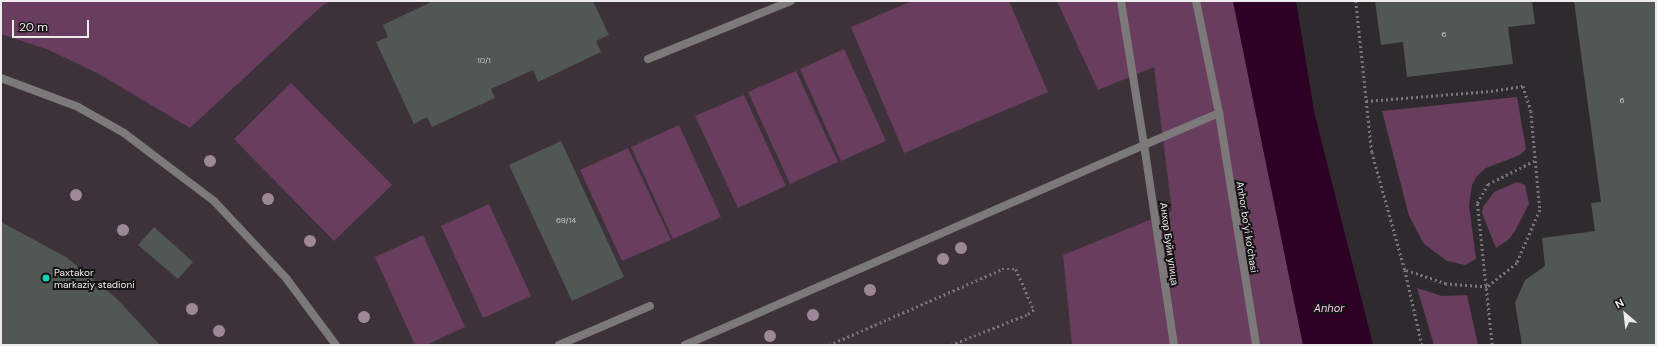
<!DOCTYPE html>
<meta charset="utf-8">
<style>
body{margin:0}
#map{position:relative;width:1657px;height:346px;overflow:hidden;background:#2f2a2d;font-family:"DM Sans",sans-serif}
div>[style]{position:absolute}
.built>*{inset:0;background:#3d3239}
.green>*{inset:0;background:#683d5d}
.water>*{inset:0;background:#2f0026}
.building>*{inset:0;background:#505755}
.path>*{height:2.5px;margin-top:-1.25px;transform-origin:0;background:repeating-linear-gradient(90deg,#7a7578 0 2px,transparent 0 5px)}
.lane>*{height:8px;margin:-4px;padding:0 4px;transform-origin:4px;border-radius:4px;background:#7c797b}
.street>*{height:8px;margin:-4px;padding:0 4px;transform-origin:4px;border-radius:4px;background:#7c797b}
.trees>*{width:12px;height:12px;margin:-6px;border-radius:50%;background:#9e8897}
.dots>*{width:11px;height:11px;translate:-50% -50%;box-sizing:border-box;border:2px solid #161315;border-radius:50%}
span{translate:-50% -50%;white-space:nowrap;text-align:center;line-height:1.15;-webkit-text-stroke:4px #161315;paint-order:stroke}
.number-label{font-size:8px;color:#c6c6c7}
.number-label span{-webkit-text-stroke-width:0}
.street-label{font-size:10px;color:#eeebed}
.poi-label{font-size:10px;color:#eeebed}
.left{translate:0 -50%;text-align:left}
.water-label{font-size:11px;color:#fbc7ec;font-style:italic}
.frame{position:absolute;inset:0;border:2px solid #eeebed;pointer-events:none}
.north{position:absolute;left:1605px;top:294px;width:40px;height:40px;-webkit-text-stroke:3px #161315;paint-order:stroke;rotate:332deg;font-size:11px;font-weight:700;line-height:16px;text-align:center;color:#eeebed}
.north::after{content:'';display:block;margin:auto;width:14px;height:18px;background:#eeebed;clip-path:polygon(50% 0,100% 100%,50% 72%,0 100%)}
.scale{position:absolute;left:12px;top:20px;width:77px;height:18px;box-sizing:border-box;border:2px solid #eeebed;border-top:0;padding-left:5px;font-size:12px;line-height:14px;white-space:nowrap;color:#eeebed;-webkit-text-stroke:3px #161315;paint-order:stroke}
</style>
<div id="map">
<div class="built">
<i style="clip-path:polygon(1px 1px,1263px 1px,1334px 345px,1px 345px)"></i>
</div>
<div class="green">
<i style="clip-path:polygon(1px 1px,331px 1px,323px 5px,190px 128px,99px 74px,49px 50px,1px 34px)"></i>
<i style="clip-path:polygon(912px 1px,1009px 1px,1048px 92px,904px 153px,851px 27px)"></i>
<i style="clip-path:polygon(1057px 1px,1233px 1px,1303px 345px,1072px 345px,1063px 255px,1172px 211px,1154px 67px,1098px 90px)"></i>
<i style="clip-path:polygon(844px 49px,886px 141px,841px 161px,800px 69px)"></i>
<i style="clip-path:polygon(796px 71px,838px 162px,790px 184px,748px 92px)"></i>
<i style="clip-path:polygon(291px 83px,392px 185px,334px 241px,234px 139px)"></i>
<i style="clip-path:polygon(744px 95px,786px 186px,738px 208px,695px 116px)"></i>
<i style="clip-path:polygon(1517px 97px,1526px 149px,1520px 155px,1486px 168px,1477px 176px,1472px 185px,1469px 205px,1476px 259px,1465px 265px,1447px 261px,1424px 244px,1409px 216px,1382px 111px)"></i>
<i style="clip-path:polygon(679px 125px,721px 217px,673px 239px,631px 147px)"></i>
<i style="clip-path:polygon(628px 148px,671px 240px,622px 261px,580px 170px)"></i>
<i style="clip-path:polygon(1517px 182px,1525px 185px,1529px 204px,1515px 231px,1508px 240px,1496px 248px,1482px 213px,1483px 207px,1494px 192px)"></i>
<i style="clip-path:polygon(489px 204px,531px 296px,483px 318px,441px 226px)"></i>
<i style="clip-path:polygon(423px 235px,465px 327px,426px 345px,415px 345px,375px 257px)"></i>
<i style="clip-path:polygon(1417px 288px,1442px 296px,1467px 295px,1478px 345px,1434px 345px)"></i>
</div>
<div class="water">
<i style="clip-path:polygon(1233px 1px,1296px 1px,1314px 111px,1373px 345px,1303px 345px)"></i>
</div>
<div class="building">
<i style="clip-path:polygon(433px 1px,593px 1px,609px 35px,596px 41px,601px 52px,538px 82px,533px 70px,491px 89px,495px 98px,432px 127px,427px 117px,414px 124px,376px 42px,388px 37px,383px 25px)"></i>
<i style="clip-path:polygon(1375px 1px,1532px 1px,1535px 24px,1508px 27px,1513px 64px,1407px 77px,1403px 42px,1381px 45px)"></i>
<i style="clip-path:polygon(1574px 1px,1656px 1px,1656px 345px,1522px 345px,1515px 303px,1525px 280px,1545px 266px,1542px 238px,1595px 231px,1591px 203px,1601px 202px)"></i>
<i style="clip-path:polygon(561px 141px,624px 277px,572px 301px,509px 165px)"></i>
<i style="clip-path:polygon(1px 222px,66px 257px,116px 298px,160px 345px,1px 345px)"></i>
<i style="clip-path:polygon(154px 227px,193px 262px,178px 279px,138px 245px)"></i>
</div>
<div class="path">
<i style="left:1356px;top:1px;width:152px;rotate:84deg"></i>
<i style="left:1372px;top:152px;width:123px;rotate:74.4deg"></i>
<i style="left:1405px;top:270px;width:77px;rotate:77.2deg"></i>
<i style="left:1366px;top:101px;width:125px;rotate:-4.6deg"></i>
<i style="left:1491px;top:91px;width:32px;rotate:-9deg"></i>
<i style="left:1523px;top:86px;width:26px;rotate:72deg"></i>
<i style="left:1531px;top:111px;width:99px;rotate:84.8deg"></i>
<i style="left:1540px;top:210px;width:58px;rotate:113.5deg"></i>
<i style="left:1517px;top:263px;width:38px;rotate:141deg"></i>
<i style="left:1487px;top:287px;width:41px;rotate:-175.8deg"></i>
<i style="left:1446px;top:284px;width:43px;rotate:-161.1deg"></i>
<i style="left:829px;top:345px;width:189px;rotate:-23.7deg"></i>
<i style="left:1002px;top:269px;width:14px"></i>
<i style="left:1016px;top:269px;width:45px;rotate:66.3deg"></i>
<i style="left:1034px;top:310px;width:9px;rotate:144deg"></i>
<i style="left:1027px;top:315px;width:81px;rotate:158.2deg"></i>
<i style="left:1492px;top:345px;width:143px;rotate:-96deg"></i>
<i style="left:1477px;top:203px;width:22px;rotate:-60deg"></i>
<i style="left:1488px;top:184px;width:54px;rotate:-26.6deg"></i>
</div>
<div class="lane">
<i style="left:648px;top:59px;width:154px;rotate:-22.1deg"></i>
<i style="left:1px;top:78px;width:82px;rotate:20.6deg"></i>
<i style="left:78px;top:107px;width:53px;rotate:29.5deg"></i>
<i style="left:124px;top:133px;width:113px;rotate:37.1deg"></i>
<i style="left:214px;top:201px;width:105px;rotate:46.9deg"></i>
<i style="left:286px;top:278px;width:84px;rotate:53.3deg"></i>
<i style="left:559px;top:345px;width:99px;rotate:-23.2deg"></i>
<i style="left:685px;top:345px;width:501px;rotate:-23.54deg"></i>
<i style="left:1144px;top:145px;width:146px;rotate:-99.1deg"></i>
<i style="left:1174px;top:345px;width:202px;rotate:-98.5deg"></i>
<i style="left:1144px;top:145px;width:82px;rotate:-23.1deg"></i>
</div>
<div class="street">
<i style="left:1196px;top:1px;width:114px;rotate:78.4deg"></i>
<i style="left:1219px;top:113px;width:235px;rotate:80.9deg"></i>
</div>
<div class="trees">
<i style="left:210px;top:161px"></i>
<i style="left:76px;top:195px"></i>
<i style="left:268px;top:199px"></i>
<i style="left:123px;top:230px"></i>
<i style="left:310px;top:241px"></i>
<i style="left:961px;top:248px"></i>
<i style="left:943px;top:259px"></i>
<i style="left:870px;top:290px"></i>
<i style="left:192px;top:309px"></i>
<i style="left:813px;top:315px"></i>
<i style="left:364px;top:317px"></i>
<i style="left:219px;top:331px"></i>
<i style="left:770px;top:336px"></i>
</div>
<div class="dots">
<i style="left:46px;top:278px;background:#07d5b6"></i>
</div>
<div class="number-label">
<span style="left:1444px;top:35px">6</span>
<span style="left:484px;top:61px">10/1</span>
<span style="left:1622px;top:101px">6</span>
<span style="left:566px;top:221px">69/14</span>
</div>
<div class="street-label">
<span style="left:1247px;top:227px;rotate:81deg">Anhor bo‘yi ko‘chasi</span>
<span style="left:1169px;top:244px;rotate:82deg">Анхор Буйи улица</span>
</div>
<div class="poi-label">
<span class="left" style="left:54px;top:278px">Paxtakor<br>markaziy stadioni</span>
</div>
<div class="water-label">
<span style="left:1329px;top:308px">Anhor</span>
</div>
<div class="frame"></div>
<div class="north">N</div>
<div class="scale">20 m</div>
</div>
